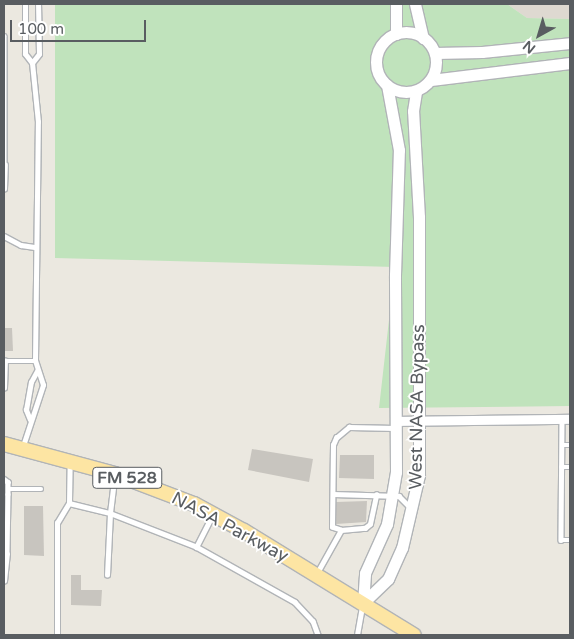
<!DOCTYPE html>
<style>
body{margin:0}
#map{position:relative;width:574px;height:639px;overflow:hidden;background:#ebe8e0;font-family:"Varela Round",sans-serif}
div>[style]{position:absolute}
.education>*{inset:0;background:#ded9d1}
.green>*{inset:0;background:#c0e3bc}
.building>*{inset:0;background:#c8c5bf}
.roads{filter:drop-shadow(1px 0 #b1b4b7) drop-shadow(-1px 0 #b1b4b7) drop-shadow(0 1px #b1b4b7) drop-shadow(0 -1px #b1b4b7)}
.service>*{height:4.5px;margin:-2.25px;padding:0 2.25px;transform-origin:2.25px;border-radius:2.25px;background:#fff}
.minor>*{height:9px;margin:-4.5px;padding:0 4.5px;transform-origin:4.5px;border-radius:4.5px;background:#fff}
.tertiary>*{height:11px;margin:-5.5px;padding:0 5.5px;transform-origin:5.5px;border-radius:5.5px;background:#fff}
.tertiary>.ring{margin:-5.5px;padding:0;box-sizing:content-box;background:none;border:11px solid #fff;border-radius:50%}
.primary>*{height:14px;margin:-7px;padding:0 7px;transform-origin:7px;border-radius:7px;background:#fde5a3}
span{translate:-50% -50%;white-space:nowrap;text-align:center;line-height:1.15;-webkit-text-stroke:4px #fff;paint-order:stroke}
.shield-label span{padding:1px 4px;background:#fff;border:1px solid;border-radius:4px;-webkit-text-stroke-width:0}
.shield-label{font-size:16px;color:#595d61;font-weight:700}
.street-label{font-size:18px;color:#595d61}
.frame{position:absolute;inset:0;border:5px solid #595d61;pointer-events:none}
.north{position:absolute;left:514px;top:10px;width:50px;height:50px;-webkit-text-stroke:4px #fff;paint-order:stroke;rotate:219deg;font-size:14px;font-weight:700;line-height:20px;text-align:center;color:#595d61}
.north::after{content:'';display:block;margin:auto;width:18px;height:22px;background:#595d61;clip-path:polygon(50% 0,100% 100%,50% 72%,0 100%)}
.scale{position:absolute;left:10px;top:20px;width:136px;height:22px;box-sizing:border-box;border:2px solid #595d61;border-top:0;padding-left:6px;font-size:15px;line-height:18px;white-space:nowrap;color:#595d61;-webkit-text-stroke:4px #fff;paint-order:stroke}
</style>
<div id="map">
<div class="education">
<i style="clip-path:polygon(507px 4px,570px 4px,570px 19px,527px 18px)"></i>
</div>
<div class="green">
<i style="clip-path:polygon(55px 4px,507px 4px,527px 18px,570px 19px,570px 406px,379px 408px,395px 267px,55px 258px)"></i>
</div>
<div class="building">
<i style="clip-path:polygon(4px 328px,12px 328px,13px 351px,4px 351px)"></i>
<i style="clip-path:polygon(252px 449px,313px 459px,309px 482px,248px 470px)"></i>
<i style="clip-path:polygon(340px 455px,374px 455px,374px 479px,339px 478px)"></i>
<i style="clip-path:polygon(367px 501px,366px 522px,336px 524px,336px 502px)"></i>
<i style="clip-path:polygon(24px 506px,43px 506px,44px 556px,24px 555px)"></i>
<i style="clip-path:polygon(71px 575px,81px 575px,81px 590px,102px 590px,101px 606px,71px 605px)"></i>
</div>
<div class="roads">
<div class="service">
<i style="left:4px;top:36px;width:129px;rotate:90deg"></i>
<i style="left:32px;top:63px;width:11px;rotate:-52deg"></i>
<i style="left:39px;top:54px;width:50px;rotate:-91.1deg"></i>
<i style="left:4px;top:189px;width:24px;rotate:-88deg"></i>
<i style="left:4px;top:236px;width:19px;rotate:28deg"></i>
<i style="left:21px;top:245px;width:15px;rotate:8deg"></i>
<i style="left:4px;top:361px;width:31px"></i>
<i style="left:35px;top:361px;width:239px;rotate:-89.3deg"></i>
<i style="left:38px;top:122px;width:59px;rotate:-95.8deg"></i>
<i style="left:32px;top:63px;width:11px;rotate:-128deg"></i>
<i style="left:25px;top:54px;width:50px;rotate:-90deg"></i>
<i style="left:4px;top:388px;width:27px;rotate:-88deg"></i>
<i style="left:562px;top:419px;width:121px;rotate:90.5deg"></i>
<i style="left:561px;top:540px;width:9px"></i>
<i style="left:30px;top:420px;width:11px;rotate:-112deg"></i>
<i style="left:26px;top:410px;width:28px;rotate:-80deg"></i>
<i style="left:31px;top:382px;width:13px;rotate:-61deg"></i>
<i style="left:562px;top:445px;width:8px"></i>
<i style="left:23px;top:446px;width:64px;rotate:-71.8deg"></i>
<i style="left:43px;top:385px;width:25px;rotate:-108deg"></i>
<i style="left:561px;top:467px;width:9px"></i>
<i style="left:4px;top:479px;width:5px;rotate:37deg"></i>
<i style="left:8px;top:482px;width:12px;rotate:90deg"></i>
<i style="left:8px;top:494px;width:60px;rotate:91deg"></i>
<i style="left:7px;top:554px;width:3px;rotate:180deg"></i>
<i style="left:8px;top:489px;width:33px"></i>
<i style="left:333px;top:494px;width:66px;rotate:1.7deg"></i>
<i style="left:399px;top:496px;width:14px;rotate:45deg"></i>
<i style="left:69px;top:503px;width:42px;rotate:13.7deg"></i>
<i style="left:110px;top:513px;width:93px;rotate:21.3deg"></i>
<i style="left:212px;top:517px;width:34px;rotate:117deg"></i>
<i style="left:197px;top:547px;width:112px;rotate:29.3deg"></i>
<i style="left:295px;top:602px;width:26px;rotate:47deg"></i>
<i style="left:313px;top:621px;width:15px;rotate:70deg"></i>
<i style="left:341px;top:530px;width:24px;rotate:-5deg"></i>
<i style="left:365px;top:528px;width:6px;rotate:-39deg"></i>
<i style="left:370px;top:524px;width:30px;rotate:-78deg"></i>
<i style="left:317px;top:573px;width:49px;rotate:-60.8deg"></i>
<i style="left:341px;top:530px;width:9px;rotate:-162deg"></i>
<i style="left:332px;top:527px;width:82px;rotate:-89.3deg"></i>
<i style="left:333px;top:445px;width:8px;rotate:-67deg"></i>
<i style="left:336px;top:438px;width:17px;rotate:-40deg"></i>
<i style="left:349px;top:427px;width:46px;rotate:1.2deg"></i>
<i style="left:107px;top:575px;width:62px;rotate:-87.2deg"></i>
<i style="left:110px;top:513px;width:38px;rotate:-83deg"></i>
<i style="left:4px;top:581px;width:27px;rotate:-84deg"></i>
<i style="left:57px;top:635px;width:112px;rotate:-90deg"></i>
<i style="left:57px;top:523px;width:23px;rotate:-59deg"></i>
<i style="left:69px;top:503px;width:39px;rotate:-89deg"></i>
<i style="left:357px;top:635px;width:28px;rotate:-80deg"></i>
</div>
<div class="minor">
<i style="left:396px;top:421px;width:174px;rotate:-0.7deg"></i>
</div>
<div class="tertiary">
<i style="left:415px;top:4px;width:35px;rotate:77deg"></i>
<i class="ring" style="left:376px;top:32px;width:49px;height:49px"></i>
<i style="left:396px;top:34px;width:30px;rotate:-90deg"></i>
<i style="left:435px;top:53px;width:47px;rotate:-1.2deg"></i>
<i style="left:482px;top:52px;width:88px;rotate:-5.8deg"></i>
<i style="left:431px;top:80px;width:140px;rotate:-7deg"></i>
<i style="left:363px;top:603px;width:35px;rotate:-44deg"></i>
<i style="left:388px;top:579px;width:34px;rotate:-66deg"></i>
<i style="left:402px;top:548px;width:75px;rotate:-76.9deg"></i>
<i style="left:419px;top:475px;width:258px;rotate:-90deg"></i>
<i style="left:419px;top:217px;width:106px;rotate:-93.2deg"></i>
<i style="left:413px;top:111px;width:20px;rotate:-81deg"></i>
<i style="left:363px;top:603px;width:30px;rotate:-86deg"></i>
<i style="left:365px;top:573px;width:54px;rotate:-65.8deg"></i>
<i style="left:387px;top:524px;width:53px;rotate:-80.2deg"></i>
<i style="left:396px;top:472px;width:197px;rotate:-90.3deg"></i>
<i style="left:395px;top:275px;width:125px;rotate:-88.2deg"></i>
<i style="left:399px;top:150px;width:66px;rotate:-100.5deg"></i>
</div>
<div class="primary">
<i style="left:4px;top:444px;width:115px;rotate:15.1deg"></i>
<i style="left:115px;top:474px;width:85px;rotate:20.8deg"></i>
<i style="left:194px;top:504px;width:57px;rotate:28.4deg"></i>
<i style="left:244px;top:531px;width:199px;rotate:31.5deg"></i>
</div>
</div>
<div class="shield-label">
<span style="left:127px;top:478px">FM 528</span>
</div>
<div class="street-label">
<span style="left:417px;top:407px;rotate:-89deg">West NASA Bypass</span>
<span style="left:230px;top:527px;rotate:28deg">NASA Parkway</span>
</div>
<div class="frame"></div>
<div class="north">N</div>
<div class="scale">100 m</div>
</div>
